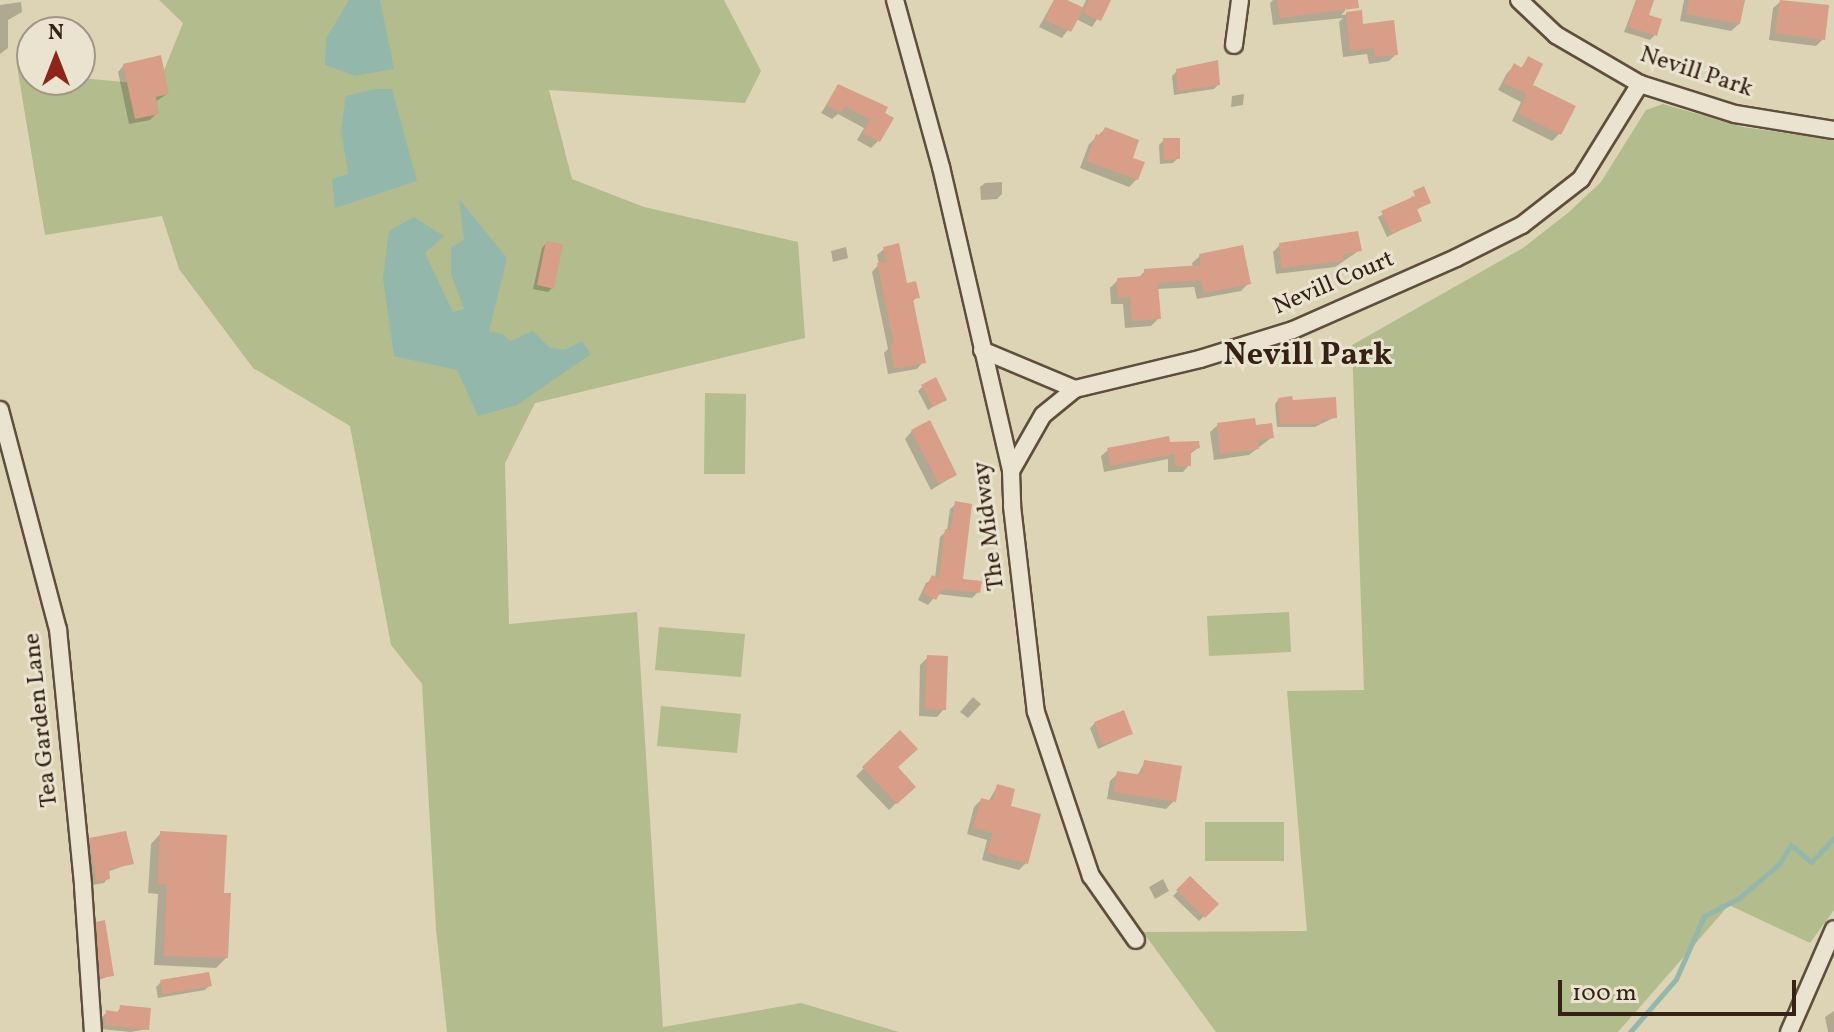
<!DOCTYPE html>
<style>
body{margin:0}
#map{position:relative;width:1834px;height:1032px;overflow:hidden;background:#ddd4b6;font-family:Vollkorn,serif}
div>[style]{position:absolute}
.green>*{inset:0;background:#b3bc8c}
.water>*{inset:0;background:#93b8ab}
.shadow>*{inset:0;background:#0003}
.stream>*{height:5px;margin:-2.5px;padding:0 2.5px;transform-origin:2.5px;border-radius:2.5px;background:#93b8ab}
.building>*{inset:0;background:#d89e87}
.roads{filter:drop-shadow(2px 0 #604e3c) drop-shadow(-2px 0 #604e3c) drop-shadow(0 2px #604e3c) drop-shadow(0 -2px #604e3c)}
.minor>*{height:16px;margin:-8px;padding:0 8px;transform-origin:8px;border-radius:8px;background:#e9e3d0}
span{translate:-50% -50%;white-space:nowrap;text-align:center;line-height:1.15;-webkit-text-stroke:6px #e9e3d0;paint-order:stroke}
.street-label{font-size:24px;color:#362214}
.district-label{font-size:32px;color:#362214;font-weight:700}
.north{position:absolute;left:16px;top:16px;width:80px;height:80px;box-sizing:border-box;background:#e9e3d0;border:2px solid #a19685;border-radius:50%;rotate:0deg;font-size:22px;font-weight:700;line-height:32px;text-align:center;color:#362214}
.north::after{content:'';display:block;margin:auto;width:28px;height:36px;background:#8f2418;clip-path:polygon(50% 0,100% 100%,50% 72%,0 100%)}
.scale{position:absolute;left:1558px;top:980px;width:238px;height:36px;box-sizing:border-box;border:4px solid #362214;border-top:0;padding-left:10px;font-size:24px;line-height:28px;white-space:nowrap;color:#362214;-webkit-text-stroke:6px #e9e3d0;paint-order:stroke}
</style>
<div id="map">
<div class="green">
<i style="clip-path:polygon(159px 0,724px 0,761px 71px,745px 103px,549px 90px,572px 179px,644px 207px,798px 242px,805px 338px,535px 403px,505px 463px,509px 624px,637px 612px,663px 1027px,801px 1003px,899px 1032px,447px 1032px,436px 929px,422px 684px,391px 645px,350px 426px,253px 368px,179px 269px,162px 216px,45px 235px,17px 66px,32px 69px,32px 80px,80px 78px,158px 85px,183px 23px)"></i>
<i style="clip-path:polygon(1663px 104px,1743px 127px,1834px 140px,1834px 910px,1810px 943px,1729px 905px,1618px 1032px,1216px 1032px,1143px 932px,1307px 931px,1287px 691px,1364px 690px,1352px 345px,1523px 248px,1569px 212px,1601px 182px,1646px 110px)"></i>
<i style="clip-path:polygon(705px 393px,746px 394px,745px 474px,704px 474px)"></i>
<i style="clip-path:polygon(1289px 612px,1291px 652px,1209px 656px,1207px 616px)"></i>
<i style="clip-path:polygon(659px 627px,745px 634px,741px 677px,655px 670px)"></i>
<i style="clip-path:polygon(661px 706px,741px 714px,737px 753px,657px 746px)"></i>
<i style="clip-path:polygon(1205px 822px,1284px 822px,1284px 861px,1205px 861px)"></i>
</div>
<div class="water">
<i style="clip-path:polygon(349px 0,380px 0,394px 69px,355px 76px,325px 65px,326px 39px)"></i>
<i style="clip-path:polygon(375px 89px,392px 89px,417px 181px,335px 208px,332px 179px,348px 174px,341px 130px,346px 96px)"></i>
<i style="clip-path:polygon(459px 199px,507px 258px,489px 331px,503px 334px,510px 341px,533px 331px,549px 347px,564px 350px,582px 341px,591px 354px,517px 405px,478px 416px,457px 370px,394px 356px,383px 279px,389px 231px,414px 217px,444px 236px,425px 253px,453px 312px,464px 309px,451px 274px,451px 247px,464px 240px)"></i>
</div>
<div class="shadow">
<i style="clip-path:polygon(1054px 0,1082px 9px,1086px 0,1110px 0,1092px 27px,1076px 19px,1062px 38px,1039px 27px)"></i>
<i style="clip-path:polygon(1273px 0,1344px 0,1345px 11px,1341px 15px,1360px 13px,1361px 26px,1396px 54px,1389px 61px,1369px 64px,1367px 54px,1343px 57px,1339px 22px,1343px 18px,1273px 25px,1270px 3px)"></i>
<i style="clip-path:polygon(1636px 0,1645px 0,1655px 35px,1650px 40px,1624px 32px)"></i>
<i style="clip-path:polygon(1684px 0,1743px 0,1739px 24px,1731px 31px,1680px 21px)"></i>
<i style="clip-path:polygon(1781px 1px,1823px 39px,1816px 46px,1769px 40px,1773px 8px)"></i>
<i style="clip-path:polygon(21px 2px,22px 12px,8px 20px,8px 48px,0 54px,0 5px)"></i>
<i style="clip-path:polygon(1528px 59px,1530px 86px,1559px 134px,1552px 141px,1512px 121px,1521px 102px,1498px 90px,1507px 73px,1514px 66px,1520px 69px)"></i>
<i style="clip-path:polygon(124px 65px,167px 94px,155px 102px,157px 113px,150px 120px,129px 124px,118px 72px)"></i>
<i style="clip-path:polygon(1177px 71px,1218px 85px,1214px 89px,1174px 95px,1172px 76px)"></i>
<i style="clip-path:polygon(838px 87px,885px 108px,878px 141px,871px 148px,857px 140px,864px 128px,838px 114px,832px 119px,821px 113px)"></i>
<i style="clip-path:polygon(1244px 94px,1243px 105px,1231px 107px,1232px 96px)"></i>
<i style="clip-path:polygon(1105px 129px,1130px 159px,1137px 179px,1129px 187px,1080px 168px,1089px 144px)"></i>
<i style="clip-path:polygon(1164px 140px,1178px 158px,1173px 163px,1160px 164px,1159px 145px)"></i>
<i style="clip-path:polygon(1002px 182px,1002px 194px,997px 199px,981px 200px,980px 187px,985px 183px)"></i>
<i style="clip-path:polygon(1412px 195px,1417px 206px,1429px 202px,1415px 211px,1420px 220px,1387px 237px,1378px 217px,1411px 200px)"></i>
<i style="clip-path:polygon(546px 243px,552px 288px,548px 292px,533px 289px,542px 248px)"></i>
<i style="clip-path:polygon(1280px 245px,1360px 250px,1335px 267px,1276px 274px,1273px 252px)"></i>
<i style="clip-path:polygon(846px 247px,848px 258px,833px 262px,831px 251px)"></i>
<i style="clip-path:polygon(884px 249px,906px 285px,917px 297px,911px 303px,923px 362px,917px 369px,888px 374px,884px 353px,888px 349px,872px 272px,879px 264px,877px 255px)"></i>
<i style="clip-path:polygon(1200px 256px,1249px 283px,1241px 291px,1197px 299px,1194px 287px,1157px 289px,1159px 318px,1151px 326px,1125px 328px,1123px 304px,1111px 304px,1110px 288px,1118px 280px,1137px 279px,1145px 271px,1193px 268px,1192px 263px)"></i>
<i style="clip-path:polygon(923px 386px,945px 399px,928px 410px,918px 391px)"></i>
<i style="clip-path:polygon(1279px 399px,1291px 402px,1335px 417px,1315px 427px,1277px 427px,1275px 404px)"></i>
<i style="clip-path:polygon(1218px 425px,1271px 438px,1249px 455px,1214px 460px,1210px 432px)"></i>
<i style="clip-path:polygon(912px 431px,955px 475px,931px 490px,905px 439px)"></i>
<i style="clip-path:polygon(1169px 444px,1198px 448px,1189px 455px,1189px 465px,1183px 472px,1168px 472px,1168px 459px,1104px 472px,1101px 456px,1108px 450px)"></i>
<i style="clip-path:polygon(956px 504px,961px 581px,978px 592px,972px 598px,937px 594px,928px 605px,918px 600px,926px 583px,935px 578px,940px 537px,947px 530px,950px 509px)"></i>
<i style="clip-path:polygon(928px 657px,944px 709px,937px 717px,919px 716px,920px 665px)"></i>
<i style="clip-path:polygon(973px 697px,981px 704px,968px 718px,960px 712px)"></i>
<i style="clip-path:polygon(1095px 723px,1131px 734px,1098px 749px,1090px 728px)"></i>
<i style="clip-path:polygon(900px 733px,895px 768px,913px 787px,889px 810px,856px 776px)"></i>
<i style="clip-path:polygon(1145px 762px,1174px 801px,1166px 809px,1107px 799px,1110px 781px,1118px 773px,1137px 776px)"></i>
<i style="clip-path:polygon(997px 787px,1026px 863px,1019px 870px,982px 860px,987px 840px,967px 834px,974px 807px,981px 800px,988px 802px)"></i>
<i style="clip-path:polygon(161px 833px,222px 895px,226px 958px,216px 968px,154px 965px,158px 894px,148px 893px,151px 844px)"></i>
<i style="clip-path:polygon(90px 840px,132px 863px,107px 872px,108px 878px,104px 883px,92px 885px,86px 845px)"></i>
<i style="clip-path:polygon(1163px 879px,1169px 891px,1155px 899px,1149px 887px)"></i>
<i style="clip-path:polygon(1190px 879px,1216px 904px,1199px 921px,1173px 896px)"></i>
<i style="clip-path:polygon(97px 924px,112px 975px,96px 981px,93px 928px)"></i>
<i style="clip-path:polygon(161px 982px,210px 985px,205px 990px,158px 998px,156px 987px)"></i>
<i style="clip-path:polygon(121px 1007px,147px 1029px,131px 1032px,101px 1029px,102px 1017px,107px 1012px,116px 1014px)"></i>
<i style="clip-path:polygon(1834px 1011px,1834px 1032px,1828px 1032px,1825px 1017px)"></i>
</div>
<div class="stream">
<i style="left:1630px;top:1032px;width:70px;rotate:-49deg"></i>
<i style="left:1676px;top:979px;width:69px;rotate:-66deg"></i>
<i style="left:1704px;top:916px;width:39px;rotate:-27deg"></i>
<i style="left:1739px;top:898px;width:52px;rotate:-40.4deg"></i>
<i style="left:1779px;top:864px;width:22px;rotate:-58deg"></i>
<i style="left:1791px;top:845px;width:26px;rotate:40deg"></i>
<i style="left:1811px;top:862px;width:33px;rotate:-46deg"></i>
</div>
<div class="building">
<i style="clip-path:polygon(1054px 0,1067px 0,1084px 8px,1071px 32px,1045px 20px)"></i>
<i style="clip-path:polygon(1089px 0,1111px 0,1101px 21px,1083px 13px)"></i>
<i style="clip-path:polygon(1277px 0,1358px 0,1359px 8px,1280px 18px)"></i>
<i style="clip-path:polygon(1636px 0,1654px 0,1649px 15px,1662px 19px,1657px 36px,1628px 27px)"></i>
<i style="clip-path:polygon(1689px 0,1745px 0,1740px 24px,1686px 14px)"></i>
<i style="clip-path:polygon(1780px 0,1829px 5px,1825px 40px,1775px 33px)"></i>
<i style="clip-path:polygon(1362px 10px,1363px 24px,1394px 20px,1398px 55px,1375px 57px,1374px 48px,1350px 51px,1346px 12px)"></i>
<i style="clip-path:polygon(161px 55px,169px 94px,156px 97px,159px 114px,135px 119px,123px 64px)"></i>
<i style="clip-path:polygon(1528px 56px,1543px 64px,1533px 85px,1576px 106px,1561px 135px,1518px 113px,1527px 94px,1504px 83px,1514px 63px,1522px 68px)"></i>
<i style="clip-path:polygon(1218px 60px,1220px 85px,1178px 91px,1176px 69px)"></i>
<i style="clip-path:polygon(838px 84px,888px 107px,885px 113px,894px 118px,880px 142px,863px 133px,870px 120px,845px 106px,841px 113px,826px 105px)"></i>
<i style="clip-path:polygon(1105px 127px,1139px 140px,1133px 158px,1145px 162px,1138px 180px,1086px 161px,1096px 134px,1101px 136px)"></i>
<i style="clip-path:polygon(1163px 138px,1180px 138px,1180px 159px,1164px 160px)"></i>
<i style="clip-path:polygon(1424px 186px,1431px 203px,1417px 209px,1422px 221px,1392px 234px,1381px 211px,1415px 196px,1413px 191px)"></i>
<i style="clip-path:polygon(1358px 231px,1362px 251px,1343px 254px,1344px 261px,1282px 268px,1279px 243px)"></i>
<i style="clip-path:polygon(546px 241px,563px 244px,554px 289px,537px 285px)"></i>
<i style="clip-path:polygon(899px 243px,907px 283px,916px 281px,920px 298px,913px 299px,926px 363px,894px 369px,890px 344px,894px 344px,877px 263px,886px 262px,883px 247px)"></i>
<i style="clip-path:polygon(1243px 245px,1251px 284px,1204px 293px,1201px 280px,1158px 283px,1161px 319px,1132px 321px,1130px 297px,1118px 298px,1117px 278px,1144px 276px,1144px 269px,1201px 265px,1199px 254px)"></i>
<i style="clip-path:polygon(936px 377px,947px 400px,933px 407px,921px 385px)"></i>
<i style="clip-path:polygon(1292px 396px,1293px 400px,1336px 397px,1337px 418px,1321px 419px,1321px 424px,1280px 424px,1278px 398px)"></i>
<i style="clip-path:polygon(1255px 418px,1256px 425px,1272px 423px,1274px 438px,1258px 440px,1259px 449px,1220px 454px,1217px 423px)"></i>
<i style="clip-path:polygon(930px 420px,957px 475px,939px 484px,911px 430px)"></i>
<i style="clip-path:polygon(1169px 436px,1170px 442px,1199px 441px,1200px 448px,1191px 450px,1191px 466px,1175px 466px,1174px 454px,1111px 466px,1107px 448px)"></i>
<i style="clip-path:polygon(955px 501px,972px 504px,963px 579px,982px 581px,980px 593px,942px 589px,936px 600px,923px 593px,932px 575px,939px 578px,945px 529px,951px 530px)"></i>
<i style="clip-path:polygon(927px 655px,948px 656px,946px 710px,925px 709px)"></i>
<i style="clip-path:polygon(1124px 710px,1133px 734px,1102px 745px,1094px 722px)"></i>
<i style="clip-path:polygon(900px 730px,918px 749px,898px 767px,916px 787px,897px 804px,862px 767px)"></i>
<i style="clip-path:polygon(1144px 760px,1182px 766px,1176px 802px,1114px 792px,1117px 771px,1142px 775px)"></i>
<i style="clip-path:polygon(997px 784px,1015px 789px,1011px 806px,1041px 814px,1028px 864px,987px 853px,993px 833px,973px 828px,981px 798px,992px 801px)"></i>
<i style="clip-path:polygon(126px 831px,134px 864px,109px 869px,110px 879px,97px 882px,89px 838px)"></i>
<i style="clip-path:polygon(160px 831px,227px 835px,224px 893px,231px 893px,228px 958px,164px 956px,167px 884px,158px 884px)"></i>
<i style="clip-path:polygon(1190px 876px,1219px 904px,1205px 918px,1176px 890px)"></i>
<i style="clip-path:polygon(105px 920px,114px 976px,100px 978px,96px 922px)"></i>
<i style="clip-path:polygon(209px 972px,212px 986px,163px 994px,160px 980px)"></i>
<i style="clip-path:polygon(120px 1005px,151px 1008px,149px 1030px,105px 1025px,106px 1010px,119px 1012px)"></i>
</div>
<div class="roads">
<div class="minor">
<i style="left:895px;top:0;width:173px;rotate:74.6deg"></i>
<i style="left:941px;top:167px;width:312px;rotate:77deg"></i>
<i style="left:1011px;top:471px;width:35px;rotate:88deg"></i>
<i style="left:1012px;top:506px;width:207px;rotate:83.4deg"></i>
<i style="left:1036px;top:712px;width:173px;rotate:71.5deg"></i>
<i style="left:1091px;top:876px;width:78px;rotate:54.9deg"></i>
<i style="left:1519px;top:0;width:51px;rotate:43.4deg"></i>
<i style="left:1556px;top:35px;width:97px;rotate:30.3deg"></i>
<i style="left:1640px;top:84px;width:100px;rotate:17.5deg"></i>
<i style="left:1735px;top:114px;width:100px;rotate:9.2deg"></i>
<i style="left:1234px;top:45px;width:45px;rotate:-82.4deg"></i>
<i style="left:982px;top:350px;width:101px;rotate:22.8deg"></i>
<i style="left:1075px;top:389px;width:129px;rotate:-13.5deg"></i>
<i style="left:1200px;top:359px;width:97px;rotate:-17.3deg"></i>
<i style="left:1293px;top:330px;width:178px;rotate:-23.8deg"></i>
<i style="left:1456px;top:258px;width:74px;rotate:-26.6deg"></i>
<i style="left:1522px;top:225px;width:75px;rotate:-37.9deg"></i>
<i style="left:1581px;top:179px;width:112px;rotate:-58.2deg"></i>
<i style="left:0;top:410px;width:227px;rotate:75.2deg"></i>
<i style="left:58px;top:629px;width:258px;rotate:84.4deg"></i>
<i style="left:83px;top:886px;width:146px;rotate:86.1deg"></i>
<i style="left:1011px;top:471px;width:64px;rotate:-60.3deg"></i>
<i style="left:1043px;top:415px;width:41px;rotate:-39.1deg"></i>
<i style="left:1789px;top:1032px;width:112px;rotate:-66.4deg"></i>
</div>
</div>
<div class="street-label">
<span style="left:1696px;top:73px;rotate:18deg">Nevill Park</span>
<span style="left:1334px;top:284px;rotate:-23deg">Nevill Court</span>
<span style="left:990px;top:526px;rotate:-97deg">The Midway</span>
<span style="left:42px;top:720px;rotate:-96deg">Tea Garden Lane</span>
</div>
<div class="district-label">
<span style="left:1308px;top:356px">Nevill Park</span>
</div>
<div class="north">N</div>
<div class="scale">100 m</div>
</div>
